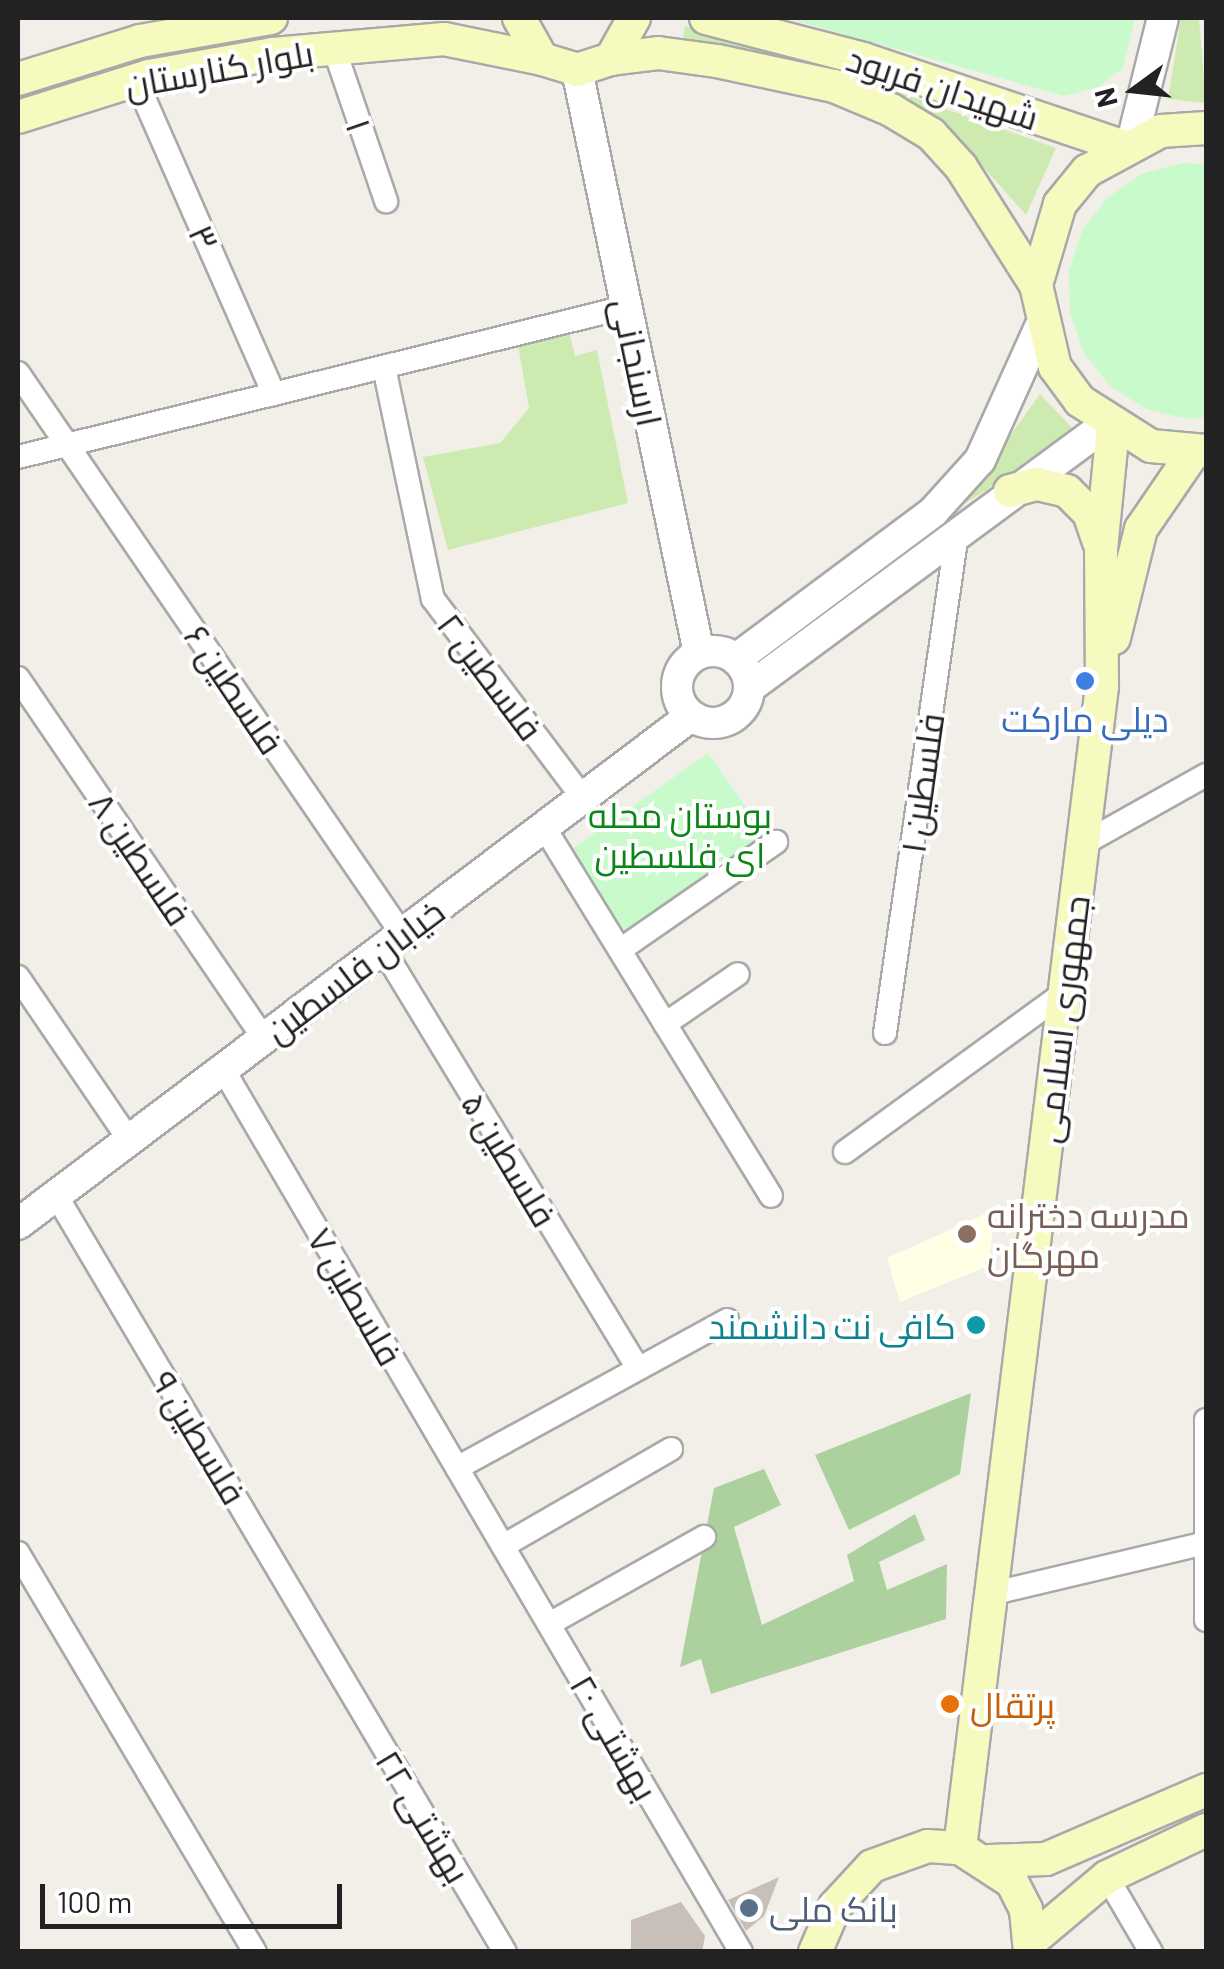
<!DOCTYPE html>
<meta charset="utf-8">
<style>
body{margin:0}
#map{position:relative;width:1224px;height:1969px;overflow:hidden;background:#f2efe9;font-family:Barlow,Cairo,sans-serif}
div>[style]{position:absolute}
.education>*{inset:0;background:#ffffe5}
.grass>*{inset:0;background:#cdebb0}
.forest>*{inset:0;background:#add19e}
.park>*{inset:0;background:#c8facc}
.building>*{inset:0;background:#c7bfb8}
.roads{filter:drop-shadow(2px 0 #a9a9a9) drop-shadow(-2px 0 #a9a9a9) drop-shadow(0 2px #a9a9a9) drop-shadow(0 -2px #a9a9a9)}
.minor>*{height:22px;margin:-11px;padding:0 11px;transform-origin:11px;border-radius:11px;background:#fff}
.tertiary>*{height:30px;margin:-15px;padding:0 15px;transform-origin:15px;border-radius:15px;background:#fff}
.tertiary>.ring{margin:-15px;padding:0;box-sizing:content-box;background:none;border:30px solid #fff;border-radius:50%}
.secondary>*{height:32px;margin:-16px;padding:0 16px;transform-origin:16px;border-radius:16px;background:#f7fabf}
.dots>*{width:28px;height:28px;translate:-50% -50%;box-sizing:border-box;border:5px solid #fff;border-radius:50%}
span{translate:-50% -50%;white-space:nowrap;text-align:center;line-height:1.15;-webkit-text-stroke:8px #fff;paint-order:stroke}
.street-label{font-size:35px;color:#222}
.shop-label{font-size:35px;color:#366cbe}
.park-label{font-size:35px;color:#0c8416}
.education-label{font-size:35px;color:#785e54}
.left{translate:0 -50%;text-align:left}
.culture-label{font-size:35px;color:#0d838f}
.right{translate:-100% -50%;text-align:right}
.food-label{font-size:35px;color:#c56008}
.service-label{font-size:35px;color:#4e5e75}
.frame{position:absolute;inset:0;border:20px solid #222;pointer-events:none}
.north{position:absolute;left:1084px;top:40px;width:100px;height:100px;-webkit-text-stroke:8px #fff;paint-order:stroke;rotate:255deg;font-size:28px;font-weight:700;line-height:40px;text-align:center;color:#222}
.north::after{content:'';display:block;margin:auto;width:35px;height:45px;background:#222;clip-path:polygon(50% 0,100% 100%,50% 72%,0 100%)}
.scale{position:absolute;left:40px;top:1884px;width:302px;height:45px;box-sizing:border-box;border:5px solid #222;border-top:0;padding-left:12px;font-size:30px;line-height:35px;white-space:nowrap;color:#222;-webkit-text-stroke:8px #fff;paint-order:stroke}
</style>
<div id="map">
<div class="education">
<i style="clip-path:polygon(996px 1209px,988px 1266px,900px 1302px,887px 1258px)"></i>
</div>
<div class="grass">
<i style="clip-path:polygon(1181px 18px,1199px 18px,1206px 103px,1168px 99px)"></i>
<i style="clip-path:polygon(685px 26px,822px 65px,1056px 148px,1026px 215px,945px 124px,819px 75px,683px 37px)"></i>
<i style="clip-path:polygon(569px 331px,575px 356px,597px 350px,628px 503px,448px 550px,423px 457px,500px 443px,529px 408px,518px 345px)"></i>
<i style="clip-path:polygon(1040px 394px,1077px 433px,959px 507px)"></i>
</div>
<div class="forest">
<i style="clip-path:polygon(971px 1393px,960px 1474px,849px 1530px,815px 1455px)"></i>
<i style="clip-path:polygon(764px 1469px,781px 1505px,734px 1527px,762px 1625px,854px 1581px,847px 1555px,915px 1514px,925px 1540px,879px 1562px,887px 1590px,947px 1564px,946px 1619px,711px 1694px,701px 1659px,680px 1667px,714px 1488px)"></i>
</div>
<div class="park">
<i style="clip-path:polygon(786px 18px,1135px 18px,1123px 68px,1098px 87px,1064px 96px)"></i>
<i style="clip-path:polygon(1182px 163px,1206px 164px,1206px 417px,1187px 419px,1146px 409px,1110px 386px,1084px 353px,1070px 313px,1069px 271px,1082px 231px,1107px 198px,1142px 174px)"></i>
<i style="clip-path:polygon(708px 753px,757px 823px,756px 842px,621px 935px,572px 849px)"></i>
</div>
<div class="building">
<i style="clip-path:polygon(779px 1877px,764px 1916px,746px 1931px,728px 1900px)"></i>
<i style="clip-path:polygon(681px 1902px,705px 1936px,702px 1952px,631px 1952px,631px 1920px)"></i>
</div>
<div class="roads">
<div class="minor">
<i style="left:334px;top:48px;width:162px;rotate:71.2deg"></i>
<i style="left:136px;top:80px;width:343px;rotate:66.3deg"></i>
<i style="left:384px;top:367px;width:237px;rotate:78.1deg"></i>
<i style="left:433px;top:599px;width:249px;rotate:53deg"></i>
<i style="left:18px;top:373px;width:680px;rotate:55.61deg"></i>
<i style="left:18px;top:457px;width:626px;rotate:-13.86deg"></i>
<i style="left:18px;top:678px;width:436px;rotate:55.7deg"></i>
<i style="left:544px;top:827px;width:433px;rotate:58.4deg"></i>
<i style="left:1083px;top:844px;width:141px;rotate:-29.3deg"></i>
<i style="left:383px;top:949px;width:491px;rotate:58.7deg"></i>
<i style="left:620px;top:950px;width:190px;rotate:-34.7deg"></i>
<i style="left:18px;top:977px;width:197px;rotate:55.7deg"></i>
<i style="left:665px;top:1024px;width:88px;rotate:-34.4deg"></i>
<i style="left:885px;top:1033px;width:505px;rotate:-81.81deg"></i>
<i style="left:223px;top:1069px;width:1024px;rotate:59.6deg"></i>
<i style="left:845px;top:1152px;width:272px;rotate:-36deg"></i>
<i style="left:56px;top:1195px;width:880px;rotate:59.33deg"></i>
<i style="left:1206px;top:1420px;width:200px;rotate:90deg"></i>
<i style="left:457px;top:1468px;width:308px;rotate:-28.7deg"></i>
<i style="left:503px;top:1546px;width:194px;rotate:-30deg"></i>
<i style="left:18px;top:1553px;width:464px;rotate:59.3deg"></i>
<i style="left:990px;top:1594px;width:221px;rotate:-13.3deg"></i>
<i style="left:549px;top:1624px;width:178px;rotate:-29.3deg"></i>
<i style="left:1107px;top:1877px;width:87px;rotate:59.6deg"></i>
</div>
<div class="tertiary">
<i style="left:577px;top:70px;width:596px;rotate:78.18deg"></i>
<i style="left:1132px;top:142px;width:128px;rotate:-76deg"></i>
<i class="ring" style="left:677px;top:651px;width:42px;height:42px"></i>
<i style="left:736px;top:659px;width:246px;rotate:-36.7deg"></i>
<i style="left:933px;top:512px;width:70px;rotate:-47.9deg"></i>
<i style="left:980px;top:460px;width:146px;rotate:-65.7deg"></i>
<i style="left:749px;top:688px;width:445px;rotate:-36.4deg"></i>
<i style="left:18px;top:1224px;width:843px;rotate:-37.05deg"></i>
</div>
<div class="secondary">
<i style="left:519px;top:18px;width:47px;rotate:60.7deg"></i>
<i style="left:542px;top:59px;width:37px;rotate:17deg"></i>
<i style="left:577px;top:70px;width:36px;rotate:-18deg"></i>
<i style="left:611px;top:59px;width:47px;rotate:-60.7deg"></i>
<i style="left:706px;top:18px;width:162px;rotate:14.6deg"></i>
<i style="left:863px;top:59px;width:272px;rotate:18.6deg"></i>
<i style="left:611px;top:59px;width:47px;rotate:-7.3deg"></i>
<i style="left:658px;top:53px;width:60px;rotate:7.7deg"></i>
<i style="left:717px;top:61px;width:120px;rotate:12.1deg"></i>
<i style="left:834px;top:86px;width:62px;rotate:22.8deg"></i>
<i style="left:891px;top:110px;width:47px;rotate:31deg"></i>
<i style="left:931px;top:134px;width:45px;rotate:47.7deg"></i>
<i style="left:961px;top:167px;width:140px;rotate:57.6deg"></i>
<i style="left:18px;top:79px;width:128px;rotate:-17.3deg"></i>
<i style="left:140px;top:41px;width:133px;rotate:-10deg"></i>
<i style="left:18px;top:117px;width:137px;rotate:-17.4deg"></i>
<i style="left:149px;top:76px;width:126px;rotate:-10.1deg"></i>
<i style="left:273px;top:54px;width:172px;rotate:-5deg"></i>
<i style="left:444px;top:39px;width:100px;rotate:11.5deg"></i>
<i style="left:1206px;top:128px;width:45px;rotate:176.2deg"></i>
<i style="left:1161px;top:131px;width:84px;rotate:151.6deg"></i>
<i style="left:1087px;top:171px;width:43px;rotate:129.3deg"></i>
<i style="left:1060px;top:204px;width:84px;rotate:106.5deg"></i>
<i style="left:1036px;top:285px;width:84px;rotate:77deg"></i>
<i style="left:1055px;top:367px;width:42px;rotate:53.7deg"></i>
<i style="left:1080px;top:401px;width:84px;rotate:32.4deg"></i>
<i style="left:1151px;top:446px;width:55px;rotate:5.2deg"></i>
<i style="left:1010px;top:491px;width:28px;rotate:-15deg"></i>
<i style="left:1037px;top:484px;width:31px;rotate:13deg"></i>
<i style="left:1067px;top:491px;width:31px;rotate:45deg"></i>
<i style="left:1089px;top:513px;width:31px;rotate:71deg"></i>
<i style="left:1114px;top:638px;width:112px;rotate:-76.1deg"></i>
<i style="left:1141px;top:529px;width:92px;rotate:-55.6deg"></i>
<i style="left:960px;top:1848px;width:1171px;rotate:-83.03deg"></i>
<i style="left:1102px;top:686px;width:136px;rotate:-90.4deg"></i>
<i style="left:1101px;top:550px;width:123px;rotate:-84.4deg"></i>
<i style="left:989px;top:1861px;width:57px;rotate:-2deg"></i>
<i style="left:1046px;top:1859px;width:174px;rotate:-23.3deg"></i>
<i style="left:1031px;top:1941px;width:99px;rotate:-40.1deg"></i>
<i style="left:1107px;top:1877px;width:110px;rotate:-25.4deg"></i>
<i style="left:815px;top:1952px;width:50px;rotate:-66.5deg"></i>
<i style="left:835px;top:1906px;width:54px;rotate:-47.2deg"></i>
<i style="left:872px;top:1866px;width:59px;rotate:-19.7deg"></i>
<i style="left:928px;top:1846px;width:32px;rotate:4deg"></i>
<i style="left:960px;top:1848px;width:62px;rotate:33.2deg"></i>
<i style="left:1012px;top:1882px;width:31px;rotate:63deg"></i>
<i style="left:1026px;top:1910px;width:42px;rotate:84.6deg"></i>
</div>
</div>
<div class="dots">
<i style="left:1085px;top:681px;background:#3f7fe0"></i>
<i style="left:967px;top:1234px;background:#8d6e63"></i>
<i style="left:976px;top:1325px;background:#0f9aa8"></i>
<i style="left:950px;top:1704px;background:#e8710a"></i>
<i style="left:749px;top:1908px;background:#5c6f8a"></i>
</div>
<div class="street-label">
<span style="left:219px;top:68px;rotate:-10deg">بلوار کنارستان</span>
<span style="left:943px;top:87px;rotate:18deg">شهيدان فربود</span>
<span style="left:360px;top:125px;rotate:71deg">۱</span>
<span style="left:205px;top:237px;rotate:66deg">۳</span>
<span style="left:638px;top:362px;rotate:78deg">ارسنجانی</span>
<span style="left:491px;top:676px;rotate:53deg">فلسطین ۲</span>
<span style="left:235px;top:689px;rotate:56deg">فلسطین ۶</span>
<span style="left:921px;top:783px;rotate:-82deg">فلسطین ۱</span>
<span style="left:141px;top:858px;rotate:56deg">فلسطین ۸</span>
<span style="left:354px;top:970px;rotate:-37deg">خیابان فلسطین</span>
<span style="left:1061px;top:1019px;rotate:-83deg">جمهوری اسلامی</span>
<span style="left:510px;top:1159px;rotate:59deg">فلسطین ۵</span>
<span style="left:356px;top:1296px;rotate:60deg">فلسطین ۷</span>
<span style="left:200px;top:1437px;rotate:59deg">فلسطین ۹</span>
<span style="left:615px;top:1737px;rotate:60deg">بهشتی ۲۰</span>
<span style="left:424px;top:1816px;rotate:59deg">بهشتی ۲۲</span>
</div>
<div class="shop-label">
<span style="left:1085px;top:718px">دیلی مارکت</span>
</div>
<div class="park-label">
<span style="left:680px;top:834px">بوستان محله<br>ای فلسطین</span>
</div>
<div class="education-label">
<span class="left" style="left:987px;top:1234px">مدرسه دخترانه<br>مهرگان</span>
</div>
<div class="culture-label">
<span class="right" style="left:956px;top:1325px">کافی نت دانشمند</span>
</div>
<div class="food-label">
<span class="left" style="left:970px;top:1704px">پرتقال</span>
</div>
<div class="service-label">
<span class="left" style="left:769px;top:1908px">بانک ملی</span>
</div>
<div class="frame"></div>
<div class="north">N</div>
<div class="scale">100 m</div>
</div>
